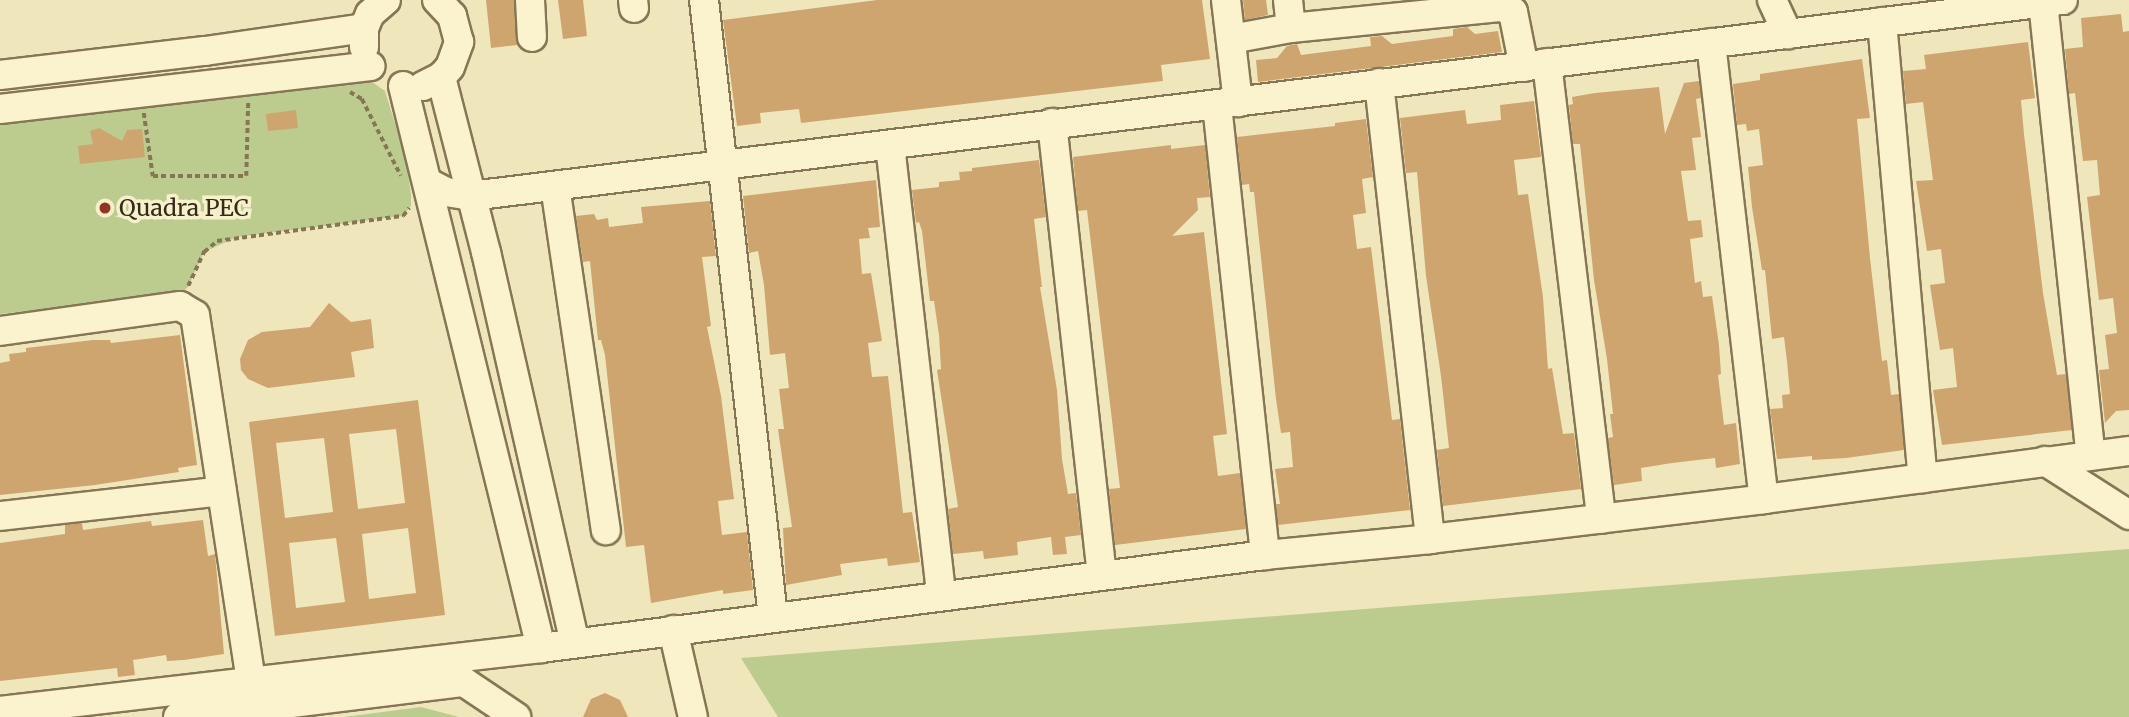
<!DOCTYPE html>
<style>
body{margin:0}
#map{position:relative;width:2129px;height:717px;overflow:hidden;background:#efe7bb;font-family:Merriweather,serif}
div>[style]{position:absolute}
.green>*{inset:0;background:#bccc8f}
.building>*{inset:0;background:#cea56f}
.path>*{height:3.5px;margin-top:-1.75px;transform-origin:0;background:repeating-linear-gradient(90deg,#867655 0 5px,transparent 0 8.5px)}
.roads{filter:drop-shadow(2px 0 #867655) drop-shadow(-2px 0 #867655) drop-shadow(0 2px #867655) drop-shadow(0 -2px #867655)}
.minor>*{height:28px;margin:-14px;padding:0 14px;transform-origin:14px;border-radius:14px;background:#faf3ce}
.dots>*{width:19px;height:19px;translate:-50% -50%;box-sizing:border-box;border:4px solid #f6f0cb;border-radius:50%}
span{translate:-50% -50%;white-space:nowrap;text-align:center;line-height:1.15;-webkit-text-stroke:7px #f6f0cb;paint-order:stroke}
.poi-label{font-size:23px;color:#342b1a}
.left{translate:0 -50%;text-align:left}
</style>
<div id="map">
<div class="green">
<i style="clip-path:polygon(365px 77px,385px 91px,405px 156px,411px 194px,411px 206px,403px 216px,237px 237px,204px 252px,188px 287px,180px 294px,0 314px,0 121px)"></i>
<i style="clip-path:polygon(2129px 549px,2129px 717px,778px 717px,741px 658px)"></i>
<i style="clip-path:polygon(421px 707px,459px 717px,344px 717px)"></i>
</div>
<div class="building">
<i style="clip-path:polygon(486px 0,514px 0,517px 45px,491px 48px)"></i>
<i style="clip-path:polygon(558px 0,583px 0,587px 36px,563px 39px)"></i>
<i style="clip-path:polygon(877px 0,1202px 0,1210px 59px,1161px 65px,1163px 81px,801px 123px,799px 109px,760px 113px,761px 123px,737px 126px,723px 20px)"></i>
<i style="clip-path:polygon(1243px 0,1266px 0,1268px 15px,1245px 20px)"></i>
<i style="clip-path:polygon(2121px 14px,2123px 32px,2129px 31px,2129px 410px,2116px 411px,2105px 423px,2099px 370px,2109px 369px,2105px 335px,2117px 333px,2113px 298px,2099px 300px,2087px 197px,2100px 195px,2097px 160px,2083px 161px,2075px 93px,2069px 94px,2065px 49px,2083px 47px,2081px 18px)"></i>
<i style="clip-path:polygon(1467px 27px,1475px 34px,1498px 31px,1502px 52px,1258px 82px,1256px 60px,1277px 58px,1287px 46px,1297px 44px,1301px 55px,1371px 46px,1370px 37px,1382px 36px,1392px 44px,1453px 36px,1453px 29px)"></i>
<i style="clip-path:polygon(2028px 42px,2035px 98px,2021px 100px,2024px 134px,2043px 293px,2057px 375px,2066px 374px,2072px 430px,1942px 445px,1933px 390px,1957px 387px,1953px 348px,1940px 350px,1930px 285px,1945px 283px,1941px 249px,1927px 251px,1916px 181px,1933px 180px,1923px 102px,1906px 104px,1903px 71px,1926px 69px,1924px 55px)"></i>
<i style="clip-path:polygon(1862px 59px,1870px 118px,1857px 119px,1870px 258px,1882px 361px,1887px 360px,1891px 395px,1899px 394px,1904px 450px,1846px 458px,1812px 460px,1812px 456px,1777px 459px,1770px 409px,1783px 408px,1782px 395px,1790px 394px,1787px 361px,1784px 337px,1772px 339px,1765px 270px,1762px 270px,1752px 207px,1748px 167px,1763px 165px,1759px 129px,1747px 131px,1746px 124px,1737px 125px,1733px 84px,1760px 80px,1760px 74px)"></i>
<i style="clip-path:polygon(1699px 81px,1701px 98px,1696px 99px,1701px 137px,1692px 138px,1696px 170px,1681px 171px,1688px 221px,1701px 220px,1703px 237px,1690px 239px,1695px 283px,1701px 281px,1703px 297px,1712px 296px,1719px 345px,1721px 374px,1718px 375px,1724px 425px,1736px 423px,1740px 464px,1716px 468px,1715px 458px,1672px 463px,1641px 468px,1642px 481px,1614px 485px,1608px 438px,1613px 437px,1610px 414px,1613px 414px,1607px 359px,1594px 280px,1580px 144px,1573px 144px,1569px 105px,1573px 104px,1572px 97px,1595px 93px,1659px 87px,1665px 134px,1684px 83px)"></i>
<i style="clip-path:polygon(1534px 101px,1541px 157px,1514px 160px,1518px 195px,1528px 194px,1543px 297px,1548px 369px,1552px 368px,1563px 434px,1574px 433px,1581px 489px,1443px 506px,1437px 450px,1449px 448px,1441px 376px,1426px 276px,1417px 172px,1406px 173px,1400px 118px,1465px 110px,1467px 124px,1501px 120px,1500px 105px)"></i>
<i style="clip-path:polygon(296px 110px,298px 128px,268px 131px,266px 114px)"></i>
<i style="clip-path:polygon(1366px 119px,1373px 177px,1362px 179px,1366px 213px,1353px 215px,1357px 249px,1371px 247px,1392px 420px,1400px 419px,1410px 510px,1278px 525px,1276px 504px,1280px 504px,1275px 469px,1293px 467px,1290px 432px,1281px 433px,1276px 399px,1254px 192px,1250px 192px,1249px 184px,1242px 185px,1237px 137px,1335px 126px,1335px 123px)"></i>
<i style="clip-path:polygon(99px 128px,122px 141px,127px 130px,142px 129px,145px 157px,80px 164px,78px 146px,93px 144px,90px 131px)"></i>
<i style="clip-path:polygon(1171px 145px,1171px 149px,1205px 145px,1210px 197px,1197px 198px,1198px 210px,1172px 236px,1204px 232px,1227px 434px,1213px 436px,1218px 476px,1240px 473px,1246px 529px,1115px 545px,1109px 489px,1120px 488px,1087px 210px,1078px 211px,1073px 157px)"></i>
<i style="clip-path:polygon(1039px 160px,1046px 217px,1034px 219px,1042px 287px,1040px 287px,1057px 390px,1062px 459px,1068px 494px,1076px 493px,1081px 535px,1065px 537px,1067px 554px,1053px 555px,1051px 537px,1017px 542px,1018px 555px,984px 559px,983px 551px,953px 554px,948px 509px,958px 507px,937px 370px,941px 369px,939px 335px,934px 301px,930px 301px,922px 231px,919px 222px,916px 223px,912px 190px,939px 187px,939px 182px,960px 180px,959px 172px,972px 171px,972px 168px)"></i>
<i style="clip-path:polygon(876px 180px,880px 227px,868px 228px,870px 238px,859px 239px,862px 274px,871px 273px,882px 341px,868px 343px,872px 377px,888px 376px,903px 513px,912px 512px,920px 562px,888px 566px,887px 558px,840px 564px,842px 575px,786px 585px,783px 528px,792px 527px,778px 429px,784px 429px,779px 389px,789px 388px,785px 353px,770px 355px,764px 285px,758px 251px,749px 253px,743px 196px)"></i>
<i style="clip-path:polygon(710px 201px,716px 256px,702px 257px,711px 326px,707px 327px,721px 396px,734px 499px,718px 501px,722px 535px,747px 532px,753px 590px,723px 594px,723px 590px,651px 603px,644px 545px,626px 547px,605px 355px,601px 340px,598px 340px,590px 261px,583px 262px,576px 216px,594px 214px,597px 220px,608px 218px,609px 227px,643px 223px,641px 207px)"></i>
<i style="clip-path:polygon(329px 303px,351px 322px,371px 319px,374px 348px,351px 352px,355px 377px,268px 388px,248px 379px,241px 370px,240px 359px,248px 340px,262px 332px,310px 327px)"></i>
<i style="clip-path:polygon(180px 335px,197px 465px,178px 468px,179px 472px,95px 485px,0 495px,0 363px,10px 361px,9px 354px,26px 352px,26px 348px,93px 340px,110px 340px,111px 343px)"></i>
<i style="clip-path:polygon(evenodd,418px 400px,445px 615px,275px 636px,249px 422px,418px 400px,396px 429px,405px 503px,358px 509px,349px 434px,396px 429px,418px 400px,324px 438px,333px 512px,285px 518px,276px 443px,324px 438px,418px 400px,408px 528px,416px 593px,369px 599px,362px 534px,408px 528px,418px 400px,336px 538px,345px 602px,296px 608px,289px 543px,336px 538px)"></i>
<i style="clip-path:polygon(203px 520px,208px 556px,215px 554px,224px 654px,184px 660px,167px 661px,166px 655px,133px 660px,135px 675px,118px 677px,117px 668px,0 681px,0 543px,65px 534px,65px 525px,82px 523px,83px 530px,151px 521px,152px 526px)"></i>
<i style="clip-path:polygon(605px 693px,620px 700px,628px 717px,583px 717px,591px 699px)"></i>
</div>
<div class="path">
<i style="left:350px;top:92px;width:14px;rotate:30deg"></i>
<i style="left:362px;top:99px;width:86px;rotate:63.1deg"></i>
<i style="left:144px;top:113px;width:64px;rotate:81.9deg"></i>
<i style="left:153px;top:176px;width:93px"></i>
<i style="left:246px;top:176px;width:74px;rotate:-88.5deg"></i>
<i style="left:188px;top:286px;width:38px;rotate:-65deg"></i>
<i style="left:204px;top:252px;width:17px;rotate:-40deg"></i>
<i style="left:217px;top:241px;width:188px;rotate:-7.7deg"></i>
<i style="left:403px;top:216px;width:10px;rotate:-53deg"></i>
</div>
<div class="roads">
<div class="minor">
<i style="left:530px;top:0;width:37px;rotate:87deg"></i>
<i style="left:633px;top:0;width:8px;rotate:83deg"></i>
<i style="left:704px;top:0;width:621px;rotate:83.62deg"></i>
<i style="left:1226px;top:0;width:103px;rotate:83.3deg"></i>
<i style="left:1288px;top:0;width:28px;rotate:84deg"></i>
<i style="left:1772px;top:0;width:38px;rotate:65deg"></i>
<i style="left:2043px;top:2px;width:456px;rotate:84deg"></i>
<i style="left:1882px;top:22px;width:458px;rotate:84.9deg"></i>
<i style="left:1231px;top:39px;width:61px;rotate:-10.4deg"></i>
<i style="left:1291px;top:28px;width:212px;rotate:-5.7deg"></i>
<i style="left:1502px;top:7px;width:12px;rotate:24deg"></i>
<i style="left:1513px;top:12px;width:56px;rotate:78.7deg"></i>
<i style="left:1711px;top:43px;width:459px;rotate:83.4deg"></i>
<i style="left:364px;top:47px;width:19px;rotate:-90deg"></i>
<i style="left:364px;top:28px;width:15px;rotate:-67deg"></i>
<i style="left:370px;top:14px;width:21px;rotate:-41deg"></i>
<i style="left:1547px;top:63px;width:459px;rotate:83.2deg"></i>
<i style="left:0;top:75px;width:206px;rotate:-6.7deg"></i>
<i style="left:205px;top:51px;width:161px;rotate:-8.2deg"></i>
<i style="left:441px;top:77px;width:181px;rotate:75.6deg"></i>
<i style="left:486px;top:252px;width:401px;rotate:77.2deg"></i>
<i style="left:1379px;top:83px;width:459px;rotate:83.6deg"></i>
<i style="left:403px;top:86px;width:579px;rotate:76.2deg"></i>
<i style="left:423px;top:86px;width:20px;rotate:-27deg"></i>
<i style="left:441px;top:77px;width:13px;rotate:-48deg"></i>
<i style="left:450px;top:67px;width:27px;rotate:-70deg"></i>
<i style="left:459px;top:42px;width:27px;rotate:-105deg"></i>
<i style="left:452px;top:16px;width:22px;rotate:-133deg"></i>
<i style="left:1217px;top:105px;width:453px;rotate:83.9deg"></i>
<i style="left:0;top:109px;width:373px;rotate:-6.6deg"></i>
<i style="left:1052px;top:123px;width:455px;rotate:83.7deg"></i>
<i style="left:890px;top:145px;width:454px;rotate:83.5deg"></i>
<i style="left:429px;top:183px;width:19px;rotate:28deg"></i>
<i style="left:446px;top:192px;width:25px;rotate:9deg"></i>
<i style="left:471px;top:196px;width:1604px;rotate:-7.02deg"></i>
<i style="left:555px;top:186px;width:348px;rotate:81.6deg"></i>
<i style="left:0;top:331px;width:182px;rotate:-7.9deg"></i>
<i style="left:180px;top:306px;width:17px;rotate:31deg"></i>
<i style="left:195px;top:315px;width:370px;rotate:81.3deg"></i>
<i style="left:2045px;top:461px;width:100px;rotate:32.7deg"></i>
<i style="left:0;top:516px;width:223px;rotate:-6.4deg"></i>
<i style="left:673px;top:630px;width:89px;rotate:77.1deg"></i>
<i style="left:0;top:711px;width:545px;rotate:-6.64deg"></i>
<i style="left:541px;top:648px;width:730px;rotate:-7.32deg"></i>
<i style="left:1265px;top:555px;width:166px;rotate:-5.5deg"></i>
<i style="left:1430px;top:539px;width:336px;rotate:-6.8deg"></i>
<i style="left:1764px;top:499px;width:368px;rotate:-7.5deg"></i>
<i style="left:178px;top:717px;width:288px;rotate:-7deg"></i>
<i style="left:464px;top:682px;width:63px;rotate:33.9deg"></i>
</div>
</div>
<div class="dots">
<i style="left:105px;top:208px;background:#973323"></i>
</div>
<div class="poi-label">
<span class="left" style="left:119px;top:208px">Quadra PEC</span>
</div>
</div>
